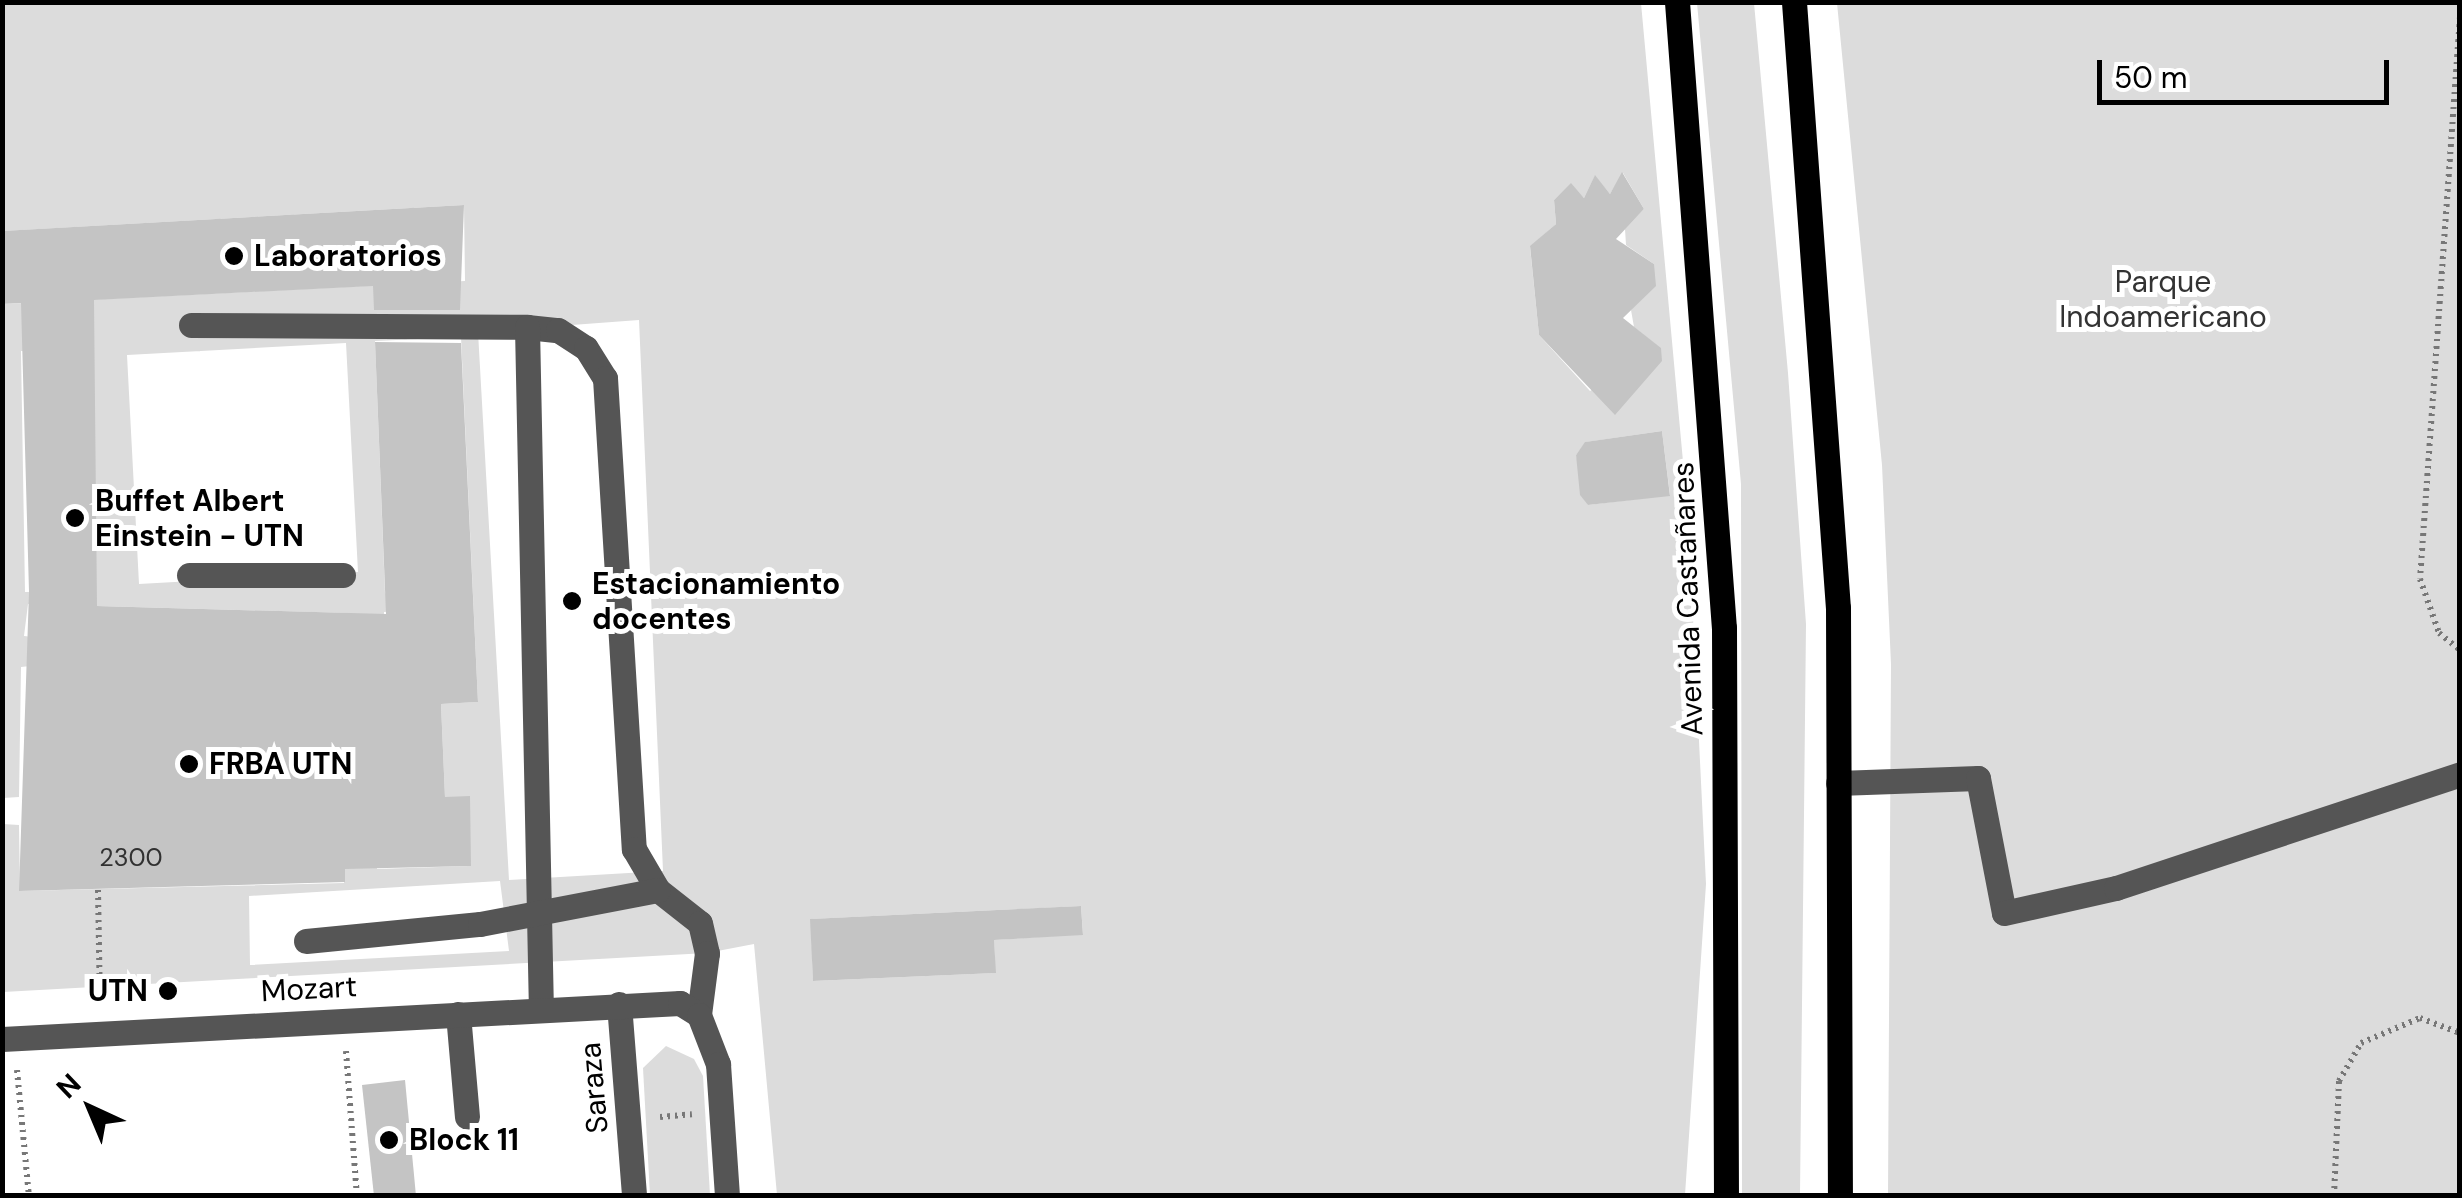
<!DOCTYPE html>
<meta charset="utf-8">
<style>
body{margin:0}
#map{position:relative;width:2462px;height:1198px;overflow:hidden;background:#fff;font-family:"DM Sans",sans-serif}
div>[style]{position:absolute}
.green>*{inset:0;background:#dcdcdc}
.building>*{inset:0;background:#c4c4c4}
.path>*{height:6px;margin-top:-3px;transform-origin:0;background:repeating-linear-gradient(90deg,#777 0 2.5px,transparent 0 7.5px)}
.minor>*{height:25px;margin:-12.5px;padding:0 12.5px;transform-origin:12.5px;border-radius:12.5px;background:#555}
.major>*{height:25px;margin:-12.5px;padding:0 12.5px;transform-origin:12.5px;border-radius:12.5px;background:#000}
.dots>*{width:28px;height:28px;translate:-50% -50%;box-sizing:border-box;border:5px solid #fff;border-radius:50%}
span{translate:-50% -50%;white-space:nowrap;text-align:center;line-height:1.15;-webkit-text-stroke:10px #fff;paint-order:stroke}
.number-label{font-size:25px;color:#313131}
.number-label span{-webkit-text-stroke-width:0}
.poi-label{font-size:30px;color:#000;font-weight:700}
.left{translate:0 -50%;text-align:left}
.right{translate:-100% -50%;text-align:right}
.park-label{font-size:30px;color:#333}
.street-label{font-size:30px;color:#000}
.frame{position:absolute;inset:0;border:5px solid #000;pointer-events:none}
.north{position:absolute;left:40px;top:1058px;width:100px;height:100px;-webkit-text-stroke:8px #fff;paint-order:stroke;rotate:316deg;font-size:28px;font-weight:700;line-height:40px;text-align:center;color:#000}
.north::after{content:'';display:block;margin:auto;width:35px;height:45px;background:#000;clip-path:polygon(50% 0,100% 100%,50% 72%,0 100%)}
.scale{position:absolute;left:2097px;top:60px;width:292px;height:45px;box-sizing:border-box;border:5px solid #000;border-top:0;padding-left:12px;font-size:30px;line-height:35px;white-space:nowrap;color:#000;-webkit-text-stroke:8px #fff;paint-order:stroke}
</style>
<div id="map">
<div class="green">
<i style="clip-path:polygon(evenodd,2px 3px,1641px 3px,1688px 516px,1706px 884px,1685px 1195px,777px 1195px,754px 944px,707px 953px,3px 992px,3px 824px,19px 825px,20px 891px,344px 883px,348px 613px,28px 604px,24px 636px,61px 640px,59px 663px,21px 667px,19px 797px,3px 798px,3px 304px,465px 281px,464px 205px,3px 231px,2px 3px,1623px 173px,1644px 209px,1625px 229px,1626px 245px,1654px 264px,1631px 310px,1634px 327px,1660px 348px,1590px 391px,1539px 335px,1530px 247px,1556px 224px,1554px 200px,1571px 184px,1584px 198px,1595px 176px,1610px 194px,1623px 173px,2px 3px,639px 320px,663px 871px,509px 880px,478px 332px,639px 320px,2px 3px,461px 337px,478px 702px,441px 704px,445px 797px,471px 866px,377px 869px,384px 612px,406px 610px,385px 593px,375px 341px,461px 337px,2px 3px,346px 343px,358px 572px,139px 584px,127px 355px,346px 343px,2px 3px,93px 349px,78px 591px,25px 592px,21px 351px,93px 349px,2px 3px,1662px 431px,1670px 495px,1588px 505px,1576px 455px,1586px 442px,1662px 431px,2px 3px,500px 881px,509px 951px,250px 965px,249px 896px,500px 881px,2px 3px,1081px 906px,1083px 934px,994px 940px,995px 973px,813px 981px,811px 919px,1081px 906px)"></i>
<i style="clip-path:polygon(1697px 3px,1754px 3px,1788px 373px,1806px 624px,1800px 1195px,1742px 1195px,1741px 484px)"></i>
<i style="clip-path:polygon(1837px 3px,2459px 3px,2459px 1195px,1888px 1195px,1891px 664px,1882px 465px)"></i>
<i style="clip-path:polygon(666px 1046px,694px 1059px,703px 1076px,710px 1195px,650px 1195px,643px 1068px)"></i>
</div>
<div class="building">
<i style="clip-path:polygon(1622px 172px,1644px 209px,1616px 239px,1654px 264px,1656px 286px,1623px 318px,1661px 348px,1662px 361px,1615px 415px,1539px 335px,1530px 246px,1556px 224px,1554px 200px,1571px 183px,1584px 198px,1595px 175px,1610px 194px)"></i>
<i style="clip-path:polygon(464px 205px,460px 310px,374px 310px,373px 286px,94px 300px,97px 606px,386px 614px,375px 342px,461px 343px,478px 702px,441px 704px,445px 797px,470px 796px,471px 866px,345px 869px,345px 882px,19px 891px,29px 592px,21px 303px,2px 304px,2px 231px)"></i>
<i style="clip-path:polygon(1662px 431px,1670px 496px,1588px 505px,1580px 495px,1576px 455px,1585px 442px)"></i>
<i style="clip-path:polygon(1081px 906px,1083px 935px,994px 940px,996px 973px,813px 981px,810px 919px)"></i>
<i style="clip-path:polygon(405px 1080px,416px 1196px,374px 1196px,362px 1085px)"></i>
</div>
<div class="path">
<i style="left:2460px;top:17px;width:563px;rotate:94.07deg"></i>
<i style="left:2420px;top:579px;width:57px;rotate:70.6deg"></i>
<i style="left:2439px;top:633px;width:27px;rotate:39deg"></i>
<i style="left:98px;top:890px;width:112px;rotate:89deg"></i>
<i style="left:346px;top:1051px;width:145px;rotate:85.7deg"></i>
<i style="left:17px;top:1070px;width:127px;rotate:84.6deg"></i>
<i style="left:660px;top:1117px;width:32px;rotate:-5deg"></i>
<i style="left:2334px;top:1196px;width:115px;rotate:-87.5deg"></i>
<i style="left:2339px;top:1081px;width:44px;rotate:-59.9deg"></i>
<i style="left:2361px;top:1043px;width:64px;rotate:-23deg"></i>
<i style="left:2420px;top:1018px;width:43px;rotate:20.6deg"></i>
</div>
<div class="minor">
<i style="left:191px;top:325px;width:336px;rotate:0.3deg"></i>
<i style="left:527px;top:327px;width:31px;rotate:6deg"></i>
<i style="left:558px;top:330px;width:33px;rotate:33deg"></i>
<i style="left:586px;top:348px;width:36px;rotate:58deg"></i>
<i style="left:605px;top:378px;width:472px;rotate:86.5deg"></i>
<i style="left:634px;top:849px;width:48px;rotate:59.7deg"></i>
<i style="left:658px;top:890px;width:53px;rotate:38.2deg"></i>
<i style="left:700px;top:923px;width:31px;rotate:77deg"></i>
<i style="left:707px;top:953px;width:63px;rotate:97.4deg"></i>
<i style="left:527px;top:327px;width:683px;rotate:88.83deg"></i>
<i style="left:189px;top:575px;width:154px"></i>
<i style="left:1838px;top:783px;width:140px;rotate:-2deg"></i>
<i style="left:1978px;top:778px;width:137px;rotate:79.1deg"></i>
<i style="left:2004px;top:913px;width:115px;rotate:-12.6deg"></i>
<i style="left:2116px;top:888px;width:362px;rotate:-18.3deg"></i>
<i style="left:306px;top:941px;width:175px;rotate:-5.6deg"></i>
<i style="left:480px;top:924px;width:181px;rotate:-10.8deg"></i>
<i style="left:619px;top:1004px;width:193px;rotate:85.5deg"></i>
<i style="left:458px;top:1014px;width:103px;rotate:85deg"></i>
<i style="left:2px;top:1039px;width:679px;rotate:-3.04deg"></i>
<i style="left:680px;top:1003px;width:22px;rotate:32deg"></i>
<i style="left:699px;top:1015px;width:53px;rotate:68.8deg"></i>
<i style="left:718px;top:1064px;width:132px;rotate:86.1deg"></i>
</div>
<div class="major">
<i style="left:1677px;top:2px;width:628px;rotate:85.71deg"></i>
<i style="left:1724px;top:628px;width:568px;rotate:89.8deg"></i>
<i style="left:1794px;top:2px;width:608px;rotate:85.85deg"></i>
<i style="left:1838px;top:608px;width:588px;rotate:89.81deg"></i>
</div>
<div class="dots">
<i style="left:234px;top:256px;background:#000"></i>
<i style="left:75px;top:518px;background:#000"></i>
<i style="left:572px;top:601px;background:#000"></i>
<i style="left:189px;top:764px;background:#000"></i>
<i style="left:168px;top:991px;background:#000"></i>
<i style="left:389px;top:1140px;background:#000"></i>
</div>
<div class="number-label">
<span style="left:131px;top:858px">2300</span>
</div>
<div class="poi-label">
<span class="left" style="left:254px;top:256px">Laboratorios</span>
<span class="left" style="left:95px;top:518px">Buffet Albert<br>Einstein - UTN</span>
<span class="left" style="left:592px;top:601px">Estacionamiento<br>docentes</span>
<span class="left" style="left:209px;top:764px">FRBA UTN</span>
<span class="right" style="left:148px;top:991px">UTN</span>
<span class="left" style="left:409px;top:1140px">Block 11</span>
</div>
<div class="park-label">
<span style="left:2163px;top:299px">Parque<br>Indoamericano</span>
</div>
<div class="street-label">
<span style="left:1688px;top:599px;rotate:-92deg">Avenida Castañares</span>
<span style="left:309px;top:989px;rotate:-3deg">Mozart</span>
<span style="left:594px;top:1088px;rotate:-95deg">Saraza</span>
</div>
<div class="frame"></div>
<div class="north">N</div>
<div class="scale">50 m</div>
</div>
